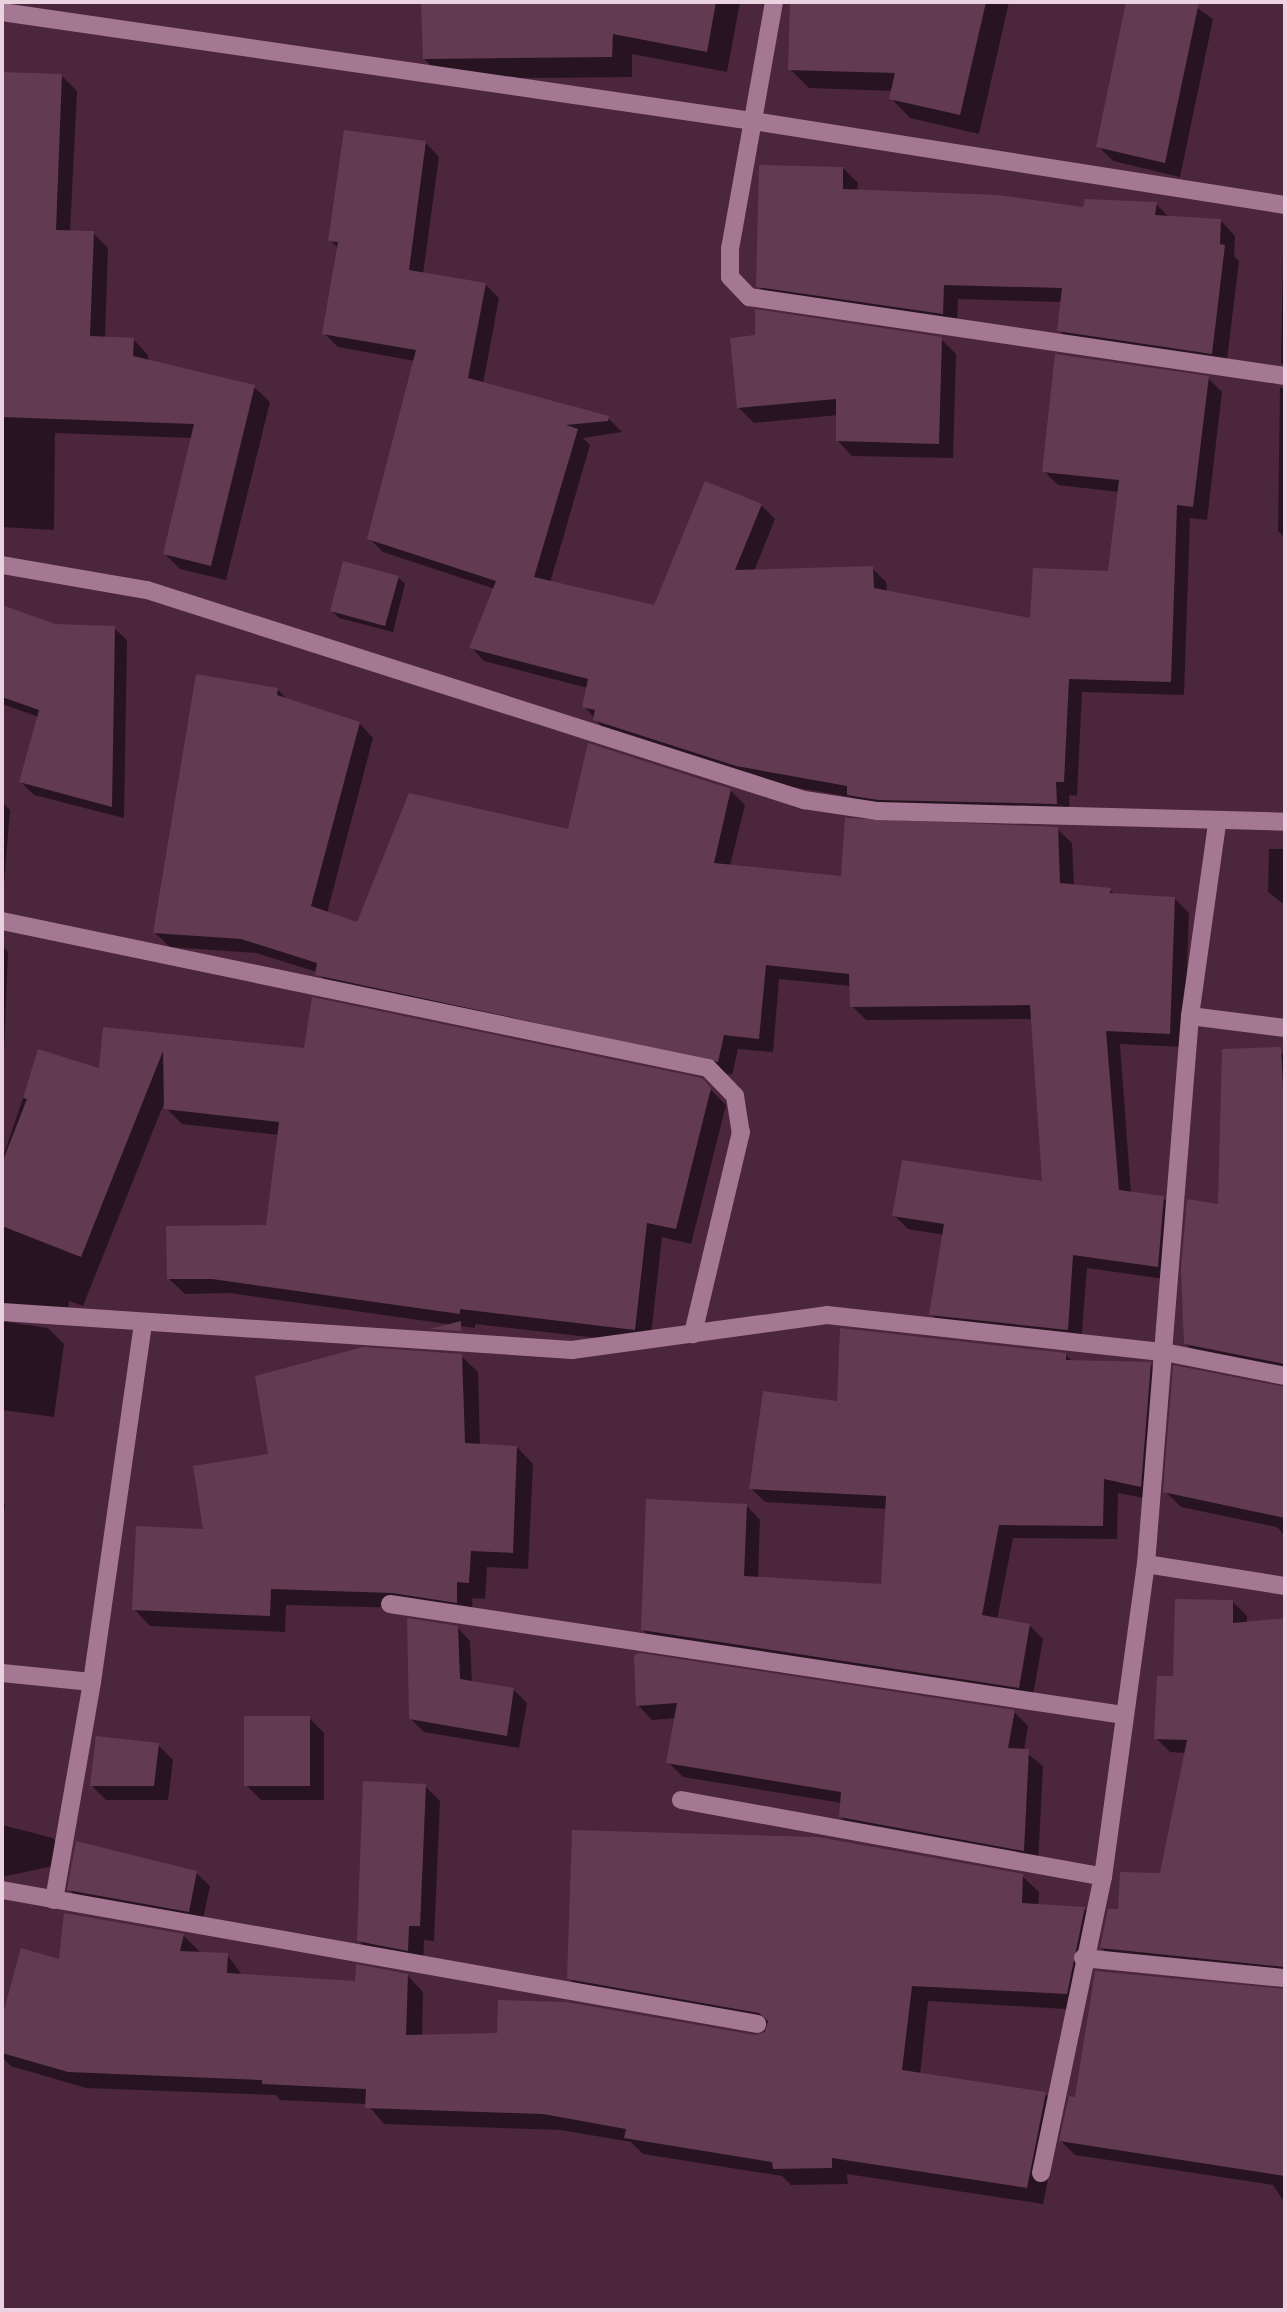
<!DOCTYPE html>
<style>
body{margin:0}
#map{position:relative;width:1287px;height:2312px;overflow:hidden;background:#4b263d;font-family:Helvetica,sans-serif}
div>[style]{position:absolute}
.shadow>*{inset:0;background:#0007}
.building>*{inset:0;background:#623b53}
.street>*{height:18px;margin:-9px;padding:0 9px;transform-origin:9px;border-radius:9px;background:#a47892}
span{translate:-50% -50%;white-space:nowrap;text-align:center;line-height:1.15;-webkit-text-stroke:5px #401c33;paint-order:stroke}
.frame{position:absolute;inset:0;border:4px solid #ead2e0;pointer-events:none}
</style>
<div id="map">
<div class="shadow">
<i style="clip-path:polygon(422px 2px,740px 2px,727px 72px,632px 54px,632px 77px,445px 79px,424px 59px)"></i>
<i style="clip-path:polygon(791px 2px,1009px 2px,979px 134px,910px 118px,891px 98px,893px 91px,809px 88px,790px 69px)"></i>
<i style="clip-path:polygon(1128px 2px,1189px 2px,1213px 19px,1180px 177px,1113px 161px,1098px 146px)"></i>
<i style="clip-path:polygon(2px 73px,61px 75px,77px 91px,70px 232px,93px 233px,108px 248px,105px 338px,133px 339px,148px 355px,148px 361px,254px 387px,270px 402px,226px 580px,180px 569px,165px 554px,193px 438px,55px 433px,54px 530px,2px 527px)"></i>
<i style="clip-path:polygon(426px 143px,439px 157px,423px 274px,485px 284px,499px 298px,483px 384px,608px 418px,622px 432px,583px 438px,590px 445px,550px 583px,655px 607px,761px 505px,775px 519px,754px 571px,872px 568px,886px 582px,887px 592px,1032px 621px,1109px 573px,1119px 492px,1058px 485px,1044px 471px,1208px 378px,1222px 392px,1207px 520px,1190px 518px,1184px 695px,1082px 692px,1077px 796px,1069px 795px,1070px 817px,862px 808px,851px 797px,752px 780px,608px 734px,584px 706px,588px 688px,484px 661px,471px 647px,495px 589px,383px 552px,369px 538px,415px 361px,338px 347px,324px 333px,339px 249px,330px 240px)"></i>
<i style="clip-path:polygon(843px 168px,858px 183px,857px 191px,1085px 209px,1156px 204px,1170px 218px,1220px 220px,1235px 236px,1234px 256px,1239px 261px,1226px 368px,1074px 345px,1059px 330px,1062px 302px,958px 299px,957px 328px,773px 301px,758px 286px)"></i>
<i style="clip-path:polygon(1283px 254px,1285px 254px,1285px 367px,1281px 363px)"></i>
<i style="clip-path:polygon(941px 339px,956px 354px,953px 458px,852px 456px,837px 440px,838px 415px,754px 423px,739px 408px)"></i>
<i style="clip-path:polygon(1280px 388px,1285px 388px,1285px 538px,1278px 531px)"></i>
<i style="clip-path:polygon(398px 577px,405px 584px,393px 632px,339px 618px,332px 611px)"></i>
<i style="clip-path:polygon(2px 606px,55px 626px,114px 628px,127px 640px,124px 818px,34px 795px,21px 782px,39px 717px,2px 704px)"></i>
<i style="clip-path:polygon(277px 689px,289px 701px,359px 723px,373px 738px,327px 913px,358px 924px,570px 831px,730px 790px,745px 805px,730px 866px,842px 878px,1057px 829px,1072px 843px,1074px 886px,1110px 890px,1116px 895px,1174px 898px,1189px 913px,1184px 1047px,1120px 1044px,1131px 1194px,1163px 1198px,1178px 1212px,1172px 1280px,1087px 1268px,1081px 1343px,945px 1328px,931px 1314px,944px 1235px,908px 1229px,894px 1215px,1044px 1184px,1032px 1019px,866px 1020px,852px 1006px,851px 986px,779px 979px,773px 1052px,738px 1049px,732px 1075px,332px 988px,317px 972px,256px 953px,170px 947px,155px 933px)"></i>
<i style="clip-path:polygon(2px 802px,10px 810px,2px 908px)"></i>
<i style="clip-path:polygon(1269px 849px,1285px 849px,1285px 905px,1268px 892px)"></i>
<i style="clip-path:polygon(2px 945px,8px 952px,3px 1077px,2px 1077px)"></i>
<i style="clip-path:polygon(105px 1029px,305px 1050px,701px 1080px,726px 1105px,691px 1244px,662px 1237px,650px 1344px,475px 1324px,475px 1328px,229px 1293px,185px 1294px,169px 1279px,268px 1226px,279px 1135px,182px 1124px,166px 1108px,166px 1098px,83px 1306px,69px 1301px,67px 1319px,19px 1315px,7px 1322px,48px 1328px,64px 1344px,54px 1417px,2px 1410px,2px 1160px,39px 1051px,101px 1070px)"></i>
<i style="clip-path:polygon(1224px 1051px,1285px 1054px,1285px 1376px,1201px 1359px,1186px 1344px,1219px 1206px)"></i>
<i style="clip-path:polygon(1065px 1354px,1073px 1362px,1150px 1364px,1164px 1378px,1154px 1500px,1118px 1493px,1117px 1539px,1013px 1538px,997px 1620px,1029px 1625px,1043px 1639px,1032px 1701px,657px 1644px,643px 1630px,746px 1505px,760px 1520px,758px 1579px,883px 1586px,887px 1509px,765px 1502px,751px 1488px,839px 1403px)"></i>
<i style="clip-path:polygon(461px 1356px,478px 1372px,480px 1446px,517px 1447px,533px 1464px,528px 1569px,487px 1567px,485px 1599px,472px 1598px,473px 1618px,409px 1608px,286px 1605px,285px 1632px,150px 1626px,134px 1609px,270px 1456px)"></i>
<i style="clip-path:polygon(1285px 1388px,1285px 1536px,1277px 1527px,1181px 1507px,1165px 1491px)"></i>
<i style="clip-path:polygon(2px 1502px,5px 1505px,2px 1522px)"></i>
<i style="clip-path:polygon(1233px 1602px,1247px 1616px,1247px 1624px,1285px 1620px,1285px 1978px,1116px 1962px,1102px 1948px,1120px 1911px,1161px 1875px,1186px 1753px,1170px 1752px,1156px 1738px,1174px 1678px)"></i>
<i style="clip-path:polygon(457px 1627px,470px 1641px,472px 1683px,514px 1690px,527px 1703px,519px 1748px,424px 1732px,411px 1719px)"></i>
<i style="clip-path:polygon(636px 1657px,1014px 1712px,1028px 1726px,1024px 1751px,1043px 1766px,1038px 1865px,855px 1831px,841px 1817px,842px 1803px,683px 1777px,668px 1762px,676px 1718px,652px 1720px,638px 1705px)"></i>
<i style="clip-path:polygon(309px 1718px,324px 1733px,324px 1800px,261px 1800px,246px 1785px)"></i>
<i style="clip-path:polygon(158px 1745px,173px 1760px,168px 1800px,106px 1800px,91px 1785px)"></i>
<i style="clip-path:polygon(425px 1786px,440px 1801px,434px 1941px,424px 1940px,423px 1965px,374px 1956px,359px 1941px)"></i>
<i style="clip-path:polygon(2px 1825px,53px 1838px,68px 1853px,67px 1863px,2px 1877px)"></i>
<i style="clip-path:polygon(196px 1873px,210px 1886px,202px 1924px,83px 1903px,69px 1889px)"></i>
<i style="clip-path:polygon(1022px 1876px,1039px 1892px,1038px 1906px,1084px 1909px,1101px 1925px,1083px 2010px,928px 2001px,920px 2075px,1045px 2094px,1062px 2110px,1043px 2204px,847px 2174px,848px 2184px,791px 2185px,782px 2176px,643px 2154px,631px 2142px,561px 2130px,384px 2124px,367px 2104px,280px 2100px,276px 2095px,86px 2088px,11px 2066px,2px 2057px,2px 2023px,22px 1951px,60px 1961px,183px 1935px,200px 1952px,227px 1955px,243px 1976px,357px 1983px,407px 1975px,423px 1992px,422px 2037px,755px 2037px,767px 2033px,768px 2027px,585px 1995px,569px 1978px)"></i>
<i style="clip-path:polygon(1284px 1991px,1285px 2203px,1273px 2185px,1075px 2155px,1061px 2141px,1077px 2099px)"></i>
</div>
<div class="building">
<i style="clip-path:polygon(421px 2px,716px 2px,707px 52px,613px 34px,612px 57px,423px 59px)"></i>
<i style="clip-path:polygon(790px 2px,986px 2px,960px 115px,889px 99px,895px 73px,788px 70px)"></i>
<i style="clip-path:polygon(1126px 2px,1199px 2px,1165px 163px,1096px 147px)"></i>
<i style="clip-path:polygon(2px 72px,62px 74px,56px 230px,94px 231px,90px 336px,134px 338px,133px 356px,255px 385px,211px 566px,163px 554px,194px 424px,2px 417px)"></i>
<i style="clip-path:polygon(344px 130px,426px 141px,409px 270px,486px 283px,468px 378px,609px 416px,608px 421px,566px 425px,578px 429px,534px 577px,654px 605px,705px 481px,762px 504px,735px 570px,873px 566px,874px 588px,1030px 618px,1033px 568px,1108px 571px,1119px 480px,1042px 472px,1055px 354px,1209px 376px,1193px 507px,1177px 505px,1171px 682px,1069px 679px,1064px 782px,1056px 782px,1057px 804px,879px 800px,847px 795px,847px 786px,736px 766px,593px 720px,595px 710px,582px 707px,588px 679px,469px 648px,496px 581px,367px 539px,416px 350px,322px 334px,338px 242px,328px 241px)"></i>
<i style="clip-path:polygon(759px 165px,843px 167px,843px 189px,998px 195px,1083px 207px,1085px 199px,1157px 202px,1155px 215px,1221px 219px,1220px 244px,1225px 245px,1212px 354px,1057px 331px,1062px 288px,944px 285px,943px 314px,756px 287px)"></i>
<i style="clip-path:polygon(755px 309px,942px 337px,939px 444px,836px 441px,836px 399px,737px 408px,730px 338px,755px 335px)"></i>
<i style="clip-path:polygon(343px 561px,399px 576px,385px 626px,330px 611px)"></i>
<i style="clip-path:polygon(2px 605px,55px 624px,115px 626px,112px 807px,19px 782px,39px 710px,2px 697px)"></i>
<i style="clip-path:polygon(196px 674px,278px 688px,277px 695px,360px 722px,311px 906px,357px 922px,409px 793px,568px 829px,588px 743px,731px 789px,714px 863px,841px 876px,845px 818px,1058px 827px,1060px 883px,1111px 888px,1110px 893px,1175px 897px,1170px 1034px,1106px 1031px,1119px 1190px,1164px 1196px,1158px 1267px,1073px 1255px,1068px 1330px,929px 1315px,944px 1224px,892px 1216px,902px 1160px,1042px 1181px,1030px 1005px,850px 1007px,849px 974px,766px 965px,759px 1039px,724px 1035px,718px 1062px,315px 975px,317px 963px,241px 939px,153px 933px)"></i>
<i style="clip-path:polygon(312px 997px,702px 1078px,711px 1088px,676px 1229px,647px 1223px,635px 1330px,460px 1309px,460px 1314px,212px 1279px,167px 1279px,166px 1226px,266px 1225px,279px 1122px,164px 1109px,163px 1051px,81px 1257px,2px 1226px,2px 1163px,27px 1099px,23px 1098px,38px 1049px,99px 1068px,103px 1027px,304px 1048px)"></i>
<i style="clip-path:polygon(1281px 1047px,1285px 1125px,1285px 1364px,1184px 1344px,1181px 1270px,1187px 1199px,1218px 1204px,1222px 1049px)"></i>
<i style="clip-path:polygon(461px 1321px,461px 1331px,430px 1329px)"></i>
<i style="clip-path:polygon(840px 1328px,1066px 1353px,1066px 1360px,1151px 1362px,1141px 1487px,1104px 1479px,1103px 1526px,999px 1525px,982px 1615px,1030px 1624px,1019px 1688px,641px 1630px,646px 1499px,747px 1504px,744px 1576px,881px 1584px,886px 1496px,749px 1489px,763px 1391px,837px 1401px)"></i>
<i style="clip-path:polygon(363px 1347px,462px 1354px,465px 1443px,517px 1446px,513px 1553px,471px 1551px,469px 1583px,457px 1582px,457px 1603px,392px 1593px,271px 1589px,270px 1616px,132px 1610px,136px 1526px,203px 1529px,193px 1466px,268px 1454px,255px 1376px)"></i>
<i style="clip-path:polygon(1173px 1365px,1285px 1387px,1285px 1518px,1163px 1492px)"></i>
<i style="clip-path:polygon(1175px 1599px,1233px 1600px,1233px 1623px,1285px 1618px,1285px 1967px,1100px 1948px,1108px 1909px,1118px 1909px,1120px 1872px,1160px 1873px,1187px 1740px,1154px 1739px,1157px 1676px,1173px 1676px)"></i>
<i style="clip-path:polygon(407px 1618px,458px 1626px,460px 1679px,514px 1688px,507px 1736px,409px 1719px)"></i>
<i style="clip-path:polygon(640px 1653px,1015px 1710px,1008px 1748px,1029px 1749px,1024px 1851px,839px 1817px,841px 1792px,666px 1763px,677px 1703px,636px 1706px,634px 1655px)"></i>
<i style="clip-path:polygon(244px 1716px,310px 1716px,310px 1786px,244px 1786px)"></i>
<i style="clip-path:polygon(96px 1736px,159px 1743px,154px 1786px,90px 1786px)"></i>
<i style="clip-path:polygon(363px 1781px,426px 1784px,420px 1926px,409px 1926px,408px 1951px,357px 1941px)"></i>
<i style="clip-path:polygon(572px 1830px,818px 1837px,1023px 1874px,1022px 1903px,1085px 1907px,1067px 1994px,912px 1986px,902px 2070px,1046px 2092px,1027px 2188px,832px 2158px,832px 2168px,773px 2169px,772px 2162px,624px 2138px,626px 2129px,543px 2114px,365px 2108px,366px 2089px,262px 2084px,262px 2080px,68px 2072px,2px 2053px,2px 2017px,21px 1948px,59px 1959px,64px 1913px,184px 1934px,180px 1951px,228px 1953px,227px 1973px,355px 1981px,356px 1964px,408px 1974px,406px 2035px,497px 2033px,498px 2000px,566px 2002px,755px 2035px,765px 2032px,768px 2021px,759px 2013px,567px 1979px)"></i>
<i style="clip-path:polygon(76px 1841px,197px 1871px,189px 1912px,67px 1890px)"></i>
<i style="clip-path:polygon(1095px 1971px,1285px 1989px,1285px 2176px,1059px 2141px,1069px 2096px,1075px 2097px)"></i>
</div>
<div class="street">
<i style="left:774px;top:2px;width:251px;rotate:100.1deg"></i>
<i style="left:730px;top:249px;width:28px;rotate:90deg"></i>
<i style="left:730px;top:277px;width:28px;rotate:46deg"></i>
<i style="left:749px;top:297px;width:542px;rotate:8.38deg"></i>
<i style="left:2px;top:12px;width:759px;rotate:8.26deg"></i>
<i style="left:753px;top:121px;width:539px;rotate:8.97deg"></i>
<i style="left:2px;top:565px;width:147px;rotate:9.8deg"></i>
<i style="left:147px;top:590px;width:690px;rotate:17.73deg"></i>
<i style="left:804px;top:800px;width:75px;rotate:8.5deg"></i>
<i style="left:878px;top:811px;width:407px;rotate:1.5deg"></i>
<i style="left:2px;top:921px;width:721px;rotate:11.76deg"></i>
<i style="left:708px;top:1068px;width:39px;rotate:46deg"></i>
<i style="left:735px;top:1096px;width:36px;rotate:81deg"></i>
<i style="left:741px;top:1132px;width:208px;rotate:103.4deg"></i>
<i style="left:1190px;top:1016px;width:96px;rotate:7.2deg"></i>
<i style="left:2px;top:1312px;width:571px;rotate:3.81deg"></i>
<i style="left:572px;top:1350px;width:257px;rotate:-7.8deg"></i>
<i style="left:827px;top:1315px;width:339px;rotate:6.3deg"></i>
<i style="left:1164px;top:1352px;width:123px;rotate:11.2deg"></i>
<i style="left:1146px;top:1564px;width:141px;rotate:9deg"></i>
<i style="left:390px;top:1604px;width:741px;rotate:8.61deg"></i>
<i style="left:2px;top:1673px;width:90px;rotate:5.7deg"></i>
<i style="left:681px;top:1800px;width:429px;rotate:10.3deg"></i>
<i style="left:2px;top:1890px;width:767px;rotate:10.06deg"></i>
<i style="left:54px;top:1900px;width:221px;rotate:-80.1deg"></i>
<i style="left:92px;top:1682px;width:362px;rotate:-81.9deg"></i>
<i style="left:1083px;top:1958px;width:203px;rotate:5.7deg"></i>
<i style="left:1041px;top:2173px;width:302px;rotate:-78.2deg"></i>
<i style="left:1103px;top:1877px;width:316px;rotate:-82.2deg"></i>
<i style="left:1146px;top:1564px;width:550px;rotate:-85.41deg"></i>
<i style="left:1190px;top:1016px;width:194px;rotate:-82deg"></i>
</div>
<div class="frame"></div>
</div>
